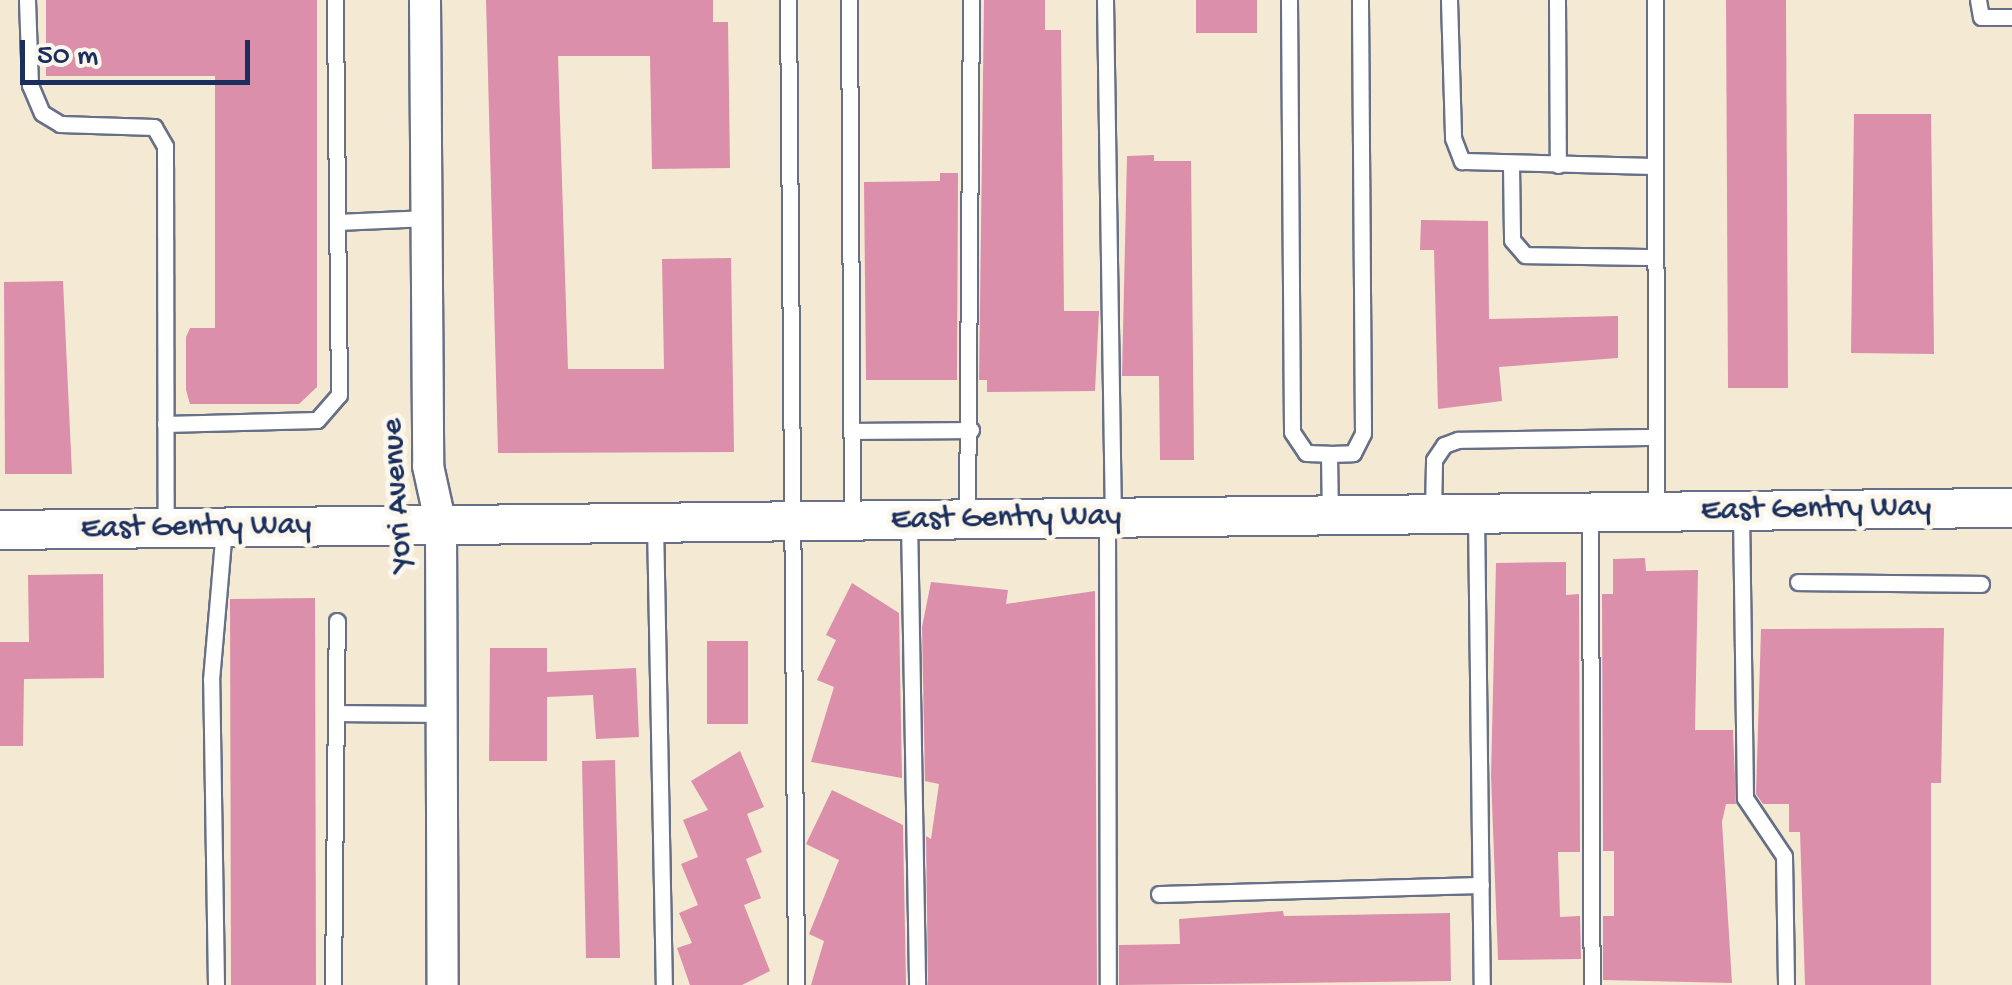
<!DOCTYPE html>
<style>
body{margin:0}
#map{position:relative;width:2012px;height:985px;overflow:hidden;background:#f4ead3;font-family:"Gochi Hand",sans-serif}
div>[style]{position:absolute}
.building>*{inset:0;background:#db8faa}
.roads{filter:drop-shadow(2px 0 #677087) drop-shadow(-2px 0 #677087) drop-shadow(0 2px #677087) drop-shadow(0 -2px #677087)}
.service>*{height:15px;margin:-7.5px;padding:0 7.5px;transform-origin:7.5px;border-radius:7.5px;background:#fff}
.minor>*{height:30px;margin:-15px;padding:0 15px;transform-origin:15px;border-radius:15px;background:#fff}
.tertiary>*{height:38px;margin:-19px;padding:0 19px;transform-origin:19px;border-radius:19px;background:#fff}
span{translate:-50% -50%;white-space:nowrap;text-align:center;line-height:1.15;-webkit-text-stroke:10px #fbf7ec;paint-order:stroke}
.street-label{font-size:32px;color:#1b2f5e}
.scale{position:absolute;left:20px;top:40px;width:230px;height:45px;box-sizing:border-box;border:5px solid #1b2f5e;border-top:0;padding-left:12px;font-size:30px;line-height:35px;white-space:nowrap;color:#1b2f5e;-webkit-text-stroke:8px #fbf7ec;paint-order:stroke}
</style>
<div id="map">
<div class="building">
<i style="clip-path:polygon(46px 0,317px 0,317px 387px,299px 404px,190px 404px,186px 390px,186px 337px,190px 328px,215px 328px,215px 76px,46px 76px)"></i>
<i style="clip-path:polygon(486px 0,713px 0,713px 22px,728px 22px,730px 168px,652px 169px,650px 56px,558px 56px,568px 369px,664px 369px,662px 259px,731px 258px,734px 452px,498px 453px)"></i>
<i style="clip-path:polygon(984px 0,1045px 0,1045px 30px,1061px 30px,1064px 311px,1099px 311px,1095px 391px,987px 392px,987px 380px,979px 380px)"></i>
<i style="clip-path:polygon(1196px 0,1257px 0,1257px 33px,1196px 33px)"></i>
<i style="clip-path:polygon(1726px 0,1786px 0,1788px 388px,1728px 388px)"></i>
<i style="clip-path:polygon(1854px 114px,1931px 114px,1934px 354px,1851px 353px)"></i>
<i style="clip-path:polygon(1154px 155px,1154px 161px,1191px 161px,1194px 460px,1160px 460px,1159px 376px,1122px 376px,1127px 156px)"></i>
<i style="clip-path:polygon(940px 173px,958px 173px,957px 380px,866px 380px,864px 182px,940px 181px)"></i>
<i style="clip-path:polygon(1421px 220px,1488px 221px,1489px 319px,1618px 316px,1618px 358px,1499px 367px,1502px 401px,1438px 409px,1434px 250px,1420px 250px)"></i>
<i style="clip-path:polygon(63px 281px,72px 474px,5px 474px,4px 282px)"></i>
<i style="clip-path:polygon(1645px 558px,1646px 571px,1698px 570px,1695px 730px,1733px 730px,1736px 804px,1726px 804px,1722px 822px,1732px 983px,1603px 980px,1603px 916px,1614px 916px,1614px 851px,1603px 851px,1602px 594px,1613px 594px,1613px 559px)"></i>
<i style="clip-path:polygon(1566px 562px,1566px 595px,1579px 594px,1580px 852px,1558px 852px,1560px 917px,1580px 916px,1581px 959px,1498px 960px,1491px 776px,1496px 563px)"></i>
<i style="clip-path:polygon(103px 574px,104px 678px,24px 679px,23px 746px,0 746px,0 642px,29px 642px,28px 575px)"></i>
<i style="clip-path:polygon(931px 582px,1008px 590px,1006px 604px,1095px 591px,1097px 985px,928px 985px,926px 836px,931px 839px,939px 784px,925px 781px,922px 627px)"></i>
<i style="clip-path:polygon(852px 583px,899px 613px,902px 778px,811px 762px,834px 687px,817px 680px,836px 640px,826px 635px)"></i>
<i style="clip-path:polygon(315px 598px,316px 985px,231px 985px,230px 599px)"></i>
<i style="clip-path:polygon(1944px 628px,1941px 783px,1931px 783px,1931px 985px,1805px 985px,1800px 832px,1789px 832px,1789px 804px,1763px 804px,1756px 794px,1761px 629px)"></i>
<i style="clip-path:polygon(707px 641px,748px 641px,748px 724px,707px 724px)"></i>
<i style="clip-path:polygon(490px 648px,547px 648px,547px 672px,636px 668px,639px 737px,596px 739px,593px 695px,547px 697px,547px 761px,489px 761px)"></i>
<i style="clip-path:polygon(740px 751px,764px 807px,747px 814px,762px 852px,746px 859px,761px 898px,744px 905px,770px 971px,742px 985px,690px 985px,677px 948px,692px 943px,679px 913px,698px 905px,681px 864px,698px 857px,683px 820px,708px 810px,691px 781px)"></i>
<i style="clip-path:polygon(615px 760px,620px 958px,586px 958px,582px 761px)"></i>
<i style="clip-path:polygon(832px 790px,903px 825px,906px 985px,811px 985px,824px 941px,809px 934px,839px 860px,806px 844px)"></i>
<i style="clip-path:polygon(1283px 911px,1284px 916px,1450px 913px,1451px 981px,1119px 985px,1119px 945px,1180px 944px,1179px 919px)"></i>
</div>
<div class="roads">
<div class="service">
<i style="left:27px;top:0;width:85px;rotate:88deg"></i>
<i style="left:30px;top:85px;width:30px;rotate:67deg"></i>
<i style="left:42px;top:113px;width:21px;rotate:31deg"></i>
<i style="left:60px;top:124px;width:94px;rotate:1.8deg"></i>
<i style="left:154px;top:127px;width:22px;rotate:60deg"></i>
<i style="left:165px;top:146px;width:382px;rotate:89.9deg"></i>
<i style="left:788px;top:0;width:985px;rotate:89.53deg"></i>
<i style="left:849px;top:0;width:521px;rotate:89.67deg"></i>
<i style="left:1105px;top:0;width:518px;rotate:89.12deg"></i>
<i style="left:1289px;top:0;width:432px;rotate:89.6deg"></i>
<i style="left:1292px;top:432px;width:25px;rotate:56deg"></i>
<i style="left:1306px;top:453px;width:23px;rotate:2deg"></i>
<i style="left:1329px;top:454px;width:24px;rotate:-2deg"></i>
<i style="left:1353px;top:453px;width:22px;rotate:-63deg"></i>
<i style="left:1363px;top:433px;width:433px;rotate:-90.4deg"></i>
<i style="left:1449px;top:0;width:138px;rotate:88.3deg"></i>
<i style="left:1453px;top:138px;width:25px;rotate:69deg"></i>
<i style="left:1462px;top:161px;width:193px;rotate:1.5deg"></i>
<i style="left:1557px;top:0;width:165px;rotate:89.7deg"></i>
<i style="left:1655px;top:0;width:512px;rotate:89.89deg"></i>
<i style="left:1978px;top:0;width:17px;rotate:80deg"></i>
<i style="left:1981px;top:17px;width:31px"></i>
<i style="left:1511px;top:165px;width:75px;rotate:89.2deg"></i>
<i style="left:1512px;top:240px;width:20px;rotate:49deg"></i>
<i style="left:1525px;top:255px;width:130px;rotate:0.9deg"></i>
<i style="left:339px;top:222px;width:87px;rotate:-2.6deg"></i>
<i style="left:165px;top:424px;width:152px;rotate:-1.5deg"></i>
<i style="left:317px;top:420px;width:33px;rotate:-49deg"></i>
<i style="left:339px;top:395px;width:395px;rotate:-90.6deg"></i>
<i style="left:853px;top:431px;width:118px;rotate:-0.5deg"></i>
<i style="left:1329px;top:454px;width:61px;rotate:89.1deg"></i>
<i style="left:1741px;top:511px;width:287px;rotate:89.2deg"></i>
<i style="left:1745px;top:798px;width:70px;rotate:56.1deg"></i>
<i style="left:1784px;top:856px;width:129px;rotate:89.1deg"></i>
<i style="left:1590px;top:513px;width:472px;rotate:89.8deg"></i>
<i style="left:1433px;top:514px;width:54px;rotate:-88.9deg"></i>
<i style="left:1434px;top:460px;width:18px;rotate:-56deg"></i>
<i style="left:1444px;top:445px;width:15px;rotate:-20deg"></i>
<i style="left:1458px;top:440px;width:198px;rotate:-0.9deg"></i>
<i style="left:1476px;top:514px;width:471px;rotate:89.3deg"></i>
<i style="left:1107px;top:518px;width:467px;rotate:89.9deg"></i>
<i style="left:909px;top:520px;width:465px;rotate:89deg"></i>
<i style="left:967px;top:520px;width:520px;rotate:-89.56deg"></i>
<i style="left:655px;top:523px;width:462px;rotate:88.9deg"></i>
<i style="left:1798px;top:582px;width:183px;rotate:0.6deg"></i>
<i style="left:336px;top:713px;width:106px;rotate:0.5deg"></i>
<i style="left:1159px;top:894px;width:322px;rotate:-1.6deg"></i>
<i style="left:216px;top:985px;width:305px;rotate:-90.9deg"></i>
<i style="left:211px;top:680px;width:153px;rotate:-85.1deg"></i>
<i style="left:333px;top:985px;width:364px;rotate:-89.4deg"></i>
</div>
<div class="minor">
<i style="left:425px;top:0;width:466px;rotate:89.6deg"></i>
<i style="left:428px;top:466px;width:60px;rotate:77.6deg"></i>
<i style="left:441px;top:525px;width:460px;rotate:89.8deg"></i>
</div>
<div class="tertiary">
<i style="left:0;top:530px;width:2012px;rotate:-0.63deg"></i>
</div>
</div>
<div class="street-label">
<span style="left:399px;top:495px;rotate:-94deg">Yori Avenue</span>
<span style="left:1816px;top:510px;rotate:-1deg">East Gentry Way</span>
<span style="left:1006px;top:519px;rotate:-1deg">East Gentry Way</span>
<span style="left:196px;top:528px;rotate:-1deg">East Gentry Way</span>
</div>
<div class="scale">50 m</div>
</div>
